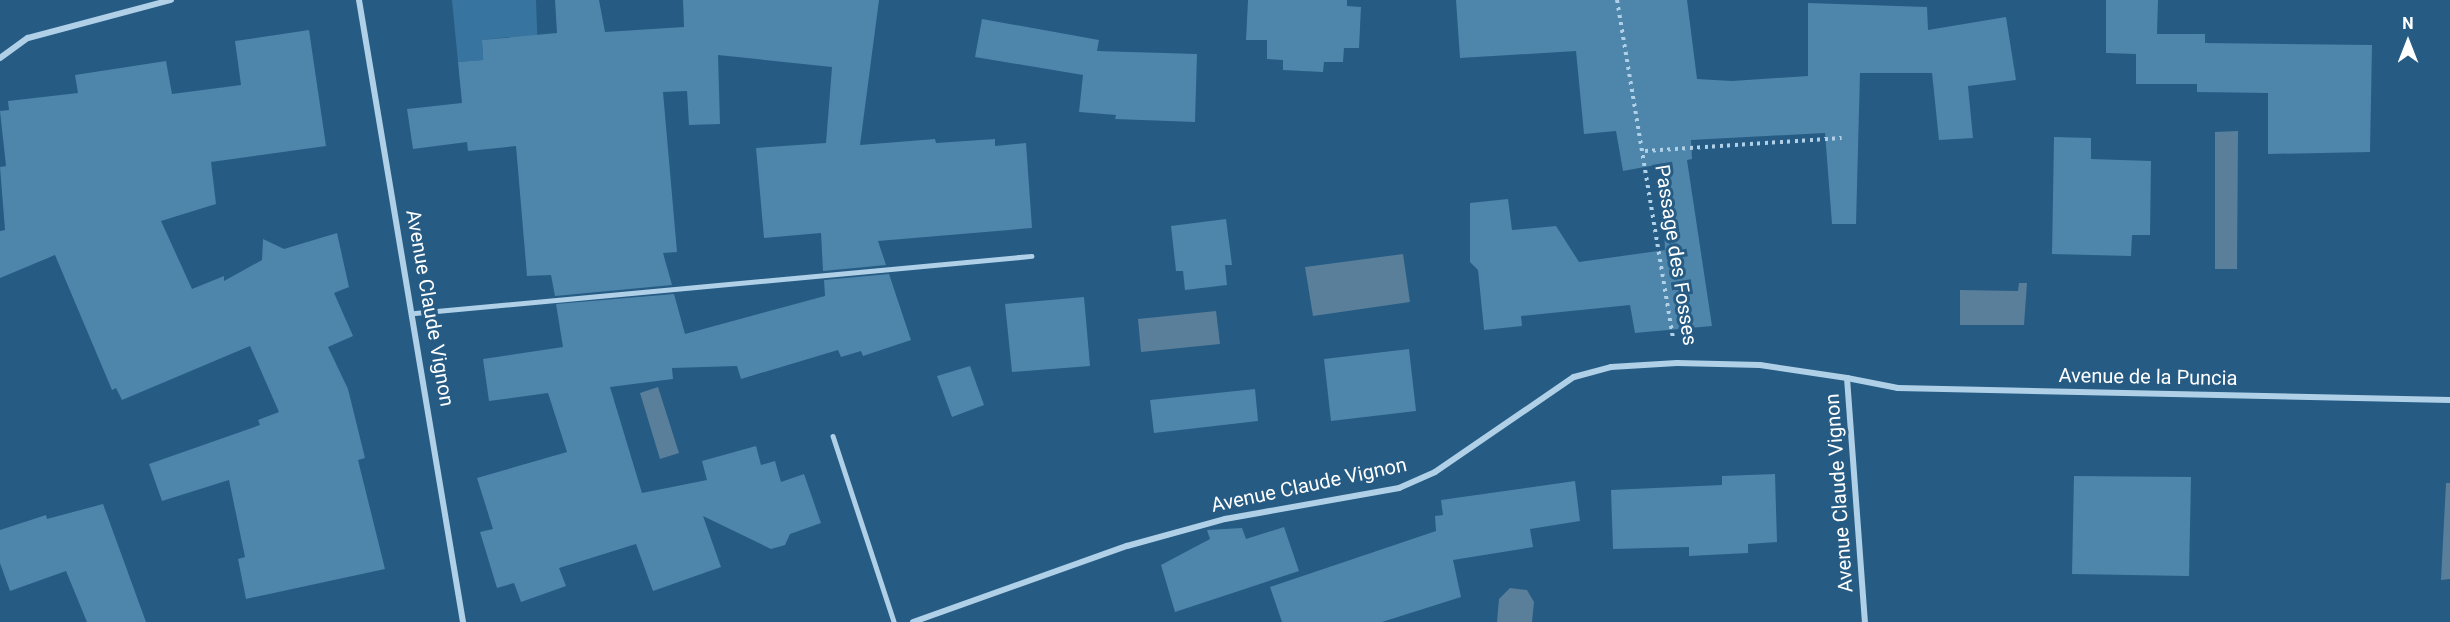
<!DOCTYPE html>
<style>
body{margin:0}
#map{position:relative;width:2450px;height:622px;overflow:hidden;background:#265b84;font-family:Roboto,sans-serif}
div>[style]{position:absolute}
.green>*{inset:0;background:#37749f}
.water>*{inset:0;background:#597f9a}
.building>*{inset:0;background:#4e85ab}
.path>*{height:4px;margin-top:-2px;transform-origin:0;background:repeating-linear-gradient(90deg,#afd0e7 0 3px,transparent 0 7.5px)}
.service>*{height:4.5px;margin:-2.25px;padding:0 2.25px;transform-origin:2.25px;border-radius:2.25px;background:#afd0e7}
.minor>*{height:6px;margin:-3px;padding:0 3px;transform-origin:3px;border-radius:3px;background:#afd0e7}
span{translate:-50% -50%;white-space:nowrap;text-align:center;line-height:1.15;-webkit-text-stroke:6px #265b84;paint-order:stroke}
.street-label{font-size:20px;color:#fff}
.north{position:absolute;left:2378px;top:12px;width:60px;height:60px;-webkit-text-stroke:4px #265b84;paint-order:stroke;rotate:0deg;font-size:16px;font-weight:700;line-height:24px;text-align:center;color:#fff}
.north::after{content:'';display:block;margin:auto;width:21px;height:27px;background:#fff;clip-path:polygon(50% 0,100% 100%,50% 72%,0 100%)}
</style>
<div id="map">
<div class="green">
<i style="clip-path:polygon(452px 0,536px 0,538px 55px,510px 37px,482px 40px,483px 60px,458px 62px)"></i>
</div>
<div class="water">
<i style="clip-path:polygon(2238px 131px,2237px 269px,2215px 269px,2215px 132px)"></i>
<i style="clip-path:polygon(1403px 254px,1410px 302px,1313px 316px,1305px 267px)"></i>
<i style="clip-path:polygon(2019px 283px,2027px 283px,2024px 325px,1960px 325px,1960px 290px,2018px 291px)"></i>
<i style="clip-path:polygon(1216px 311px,1220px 344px,1141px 352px,1138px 319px)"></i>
<i style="clip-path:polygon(658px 387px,679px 453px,660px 459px,640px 393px)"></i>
<i style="clip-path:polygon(2446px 483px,2450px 483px,2450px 579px,2441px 580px)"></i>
<i style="clip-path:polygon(1510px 588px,1527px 590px,1534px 602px,1532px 622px,1497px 622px,1499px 599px)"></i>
</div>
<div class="building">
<i style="clip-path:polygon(555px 0,599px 0,605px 32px,684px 27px,683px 0,879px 0,860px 145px,935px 139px,936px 143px,995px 139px,995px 146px,1026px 143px,1032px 228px,878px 241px,886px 265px,823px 271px,821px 233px,764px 238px,756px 148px,826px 143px,832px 67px,718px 55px,720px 124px,689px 125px,687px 91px,663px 92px,677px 252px,663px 253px,672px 285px,555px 296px,551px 275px,527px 276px,516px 146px,468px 151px,467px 142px,413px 149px,407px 109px,462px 103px,458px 62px,483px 60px,482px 40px,557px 33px)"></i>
<i style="clip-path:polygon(1248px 0,1347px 0,1347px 6px,1361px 7px,1359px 48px,1344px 48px,1343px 62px,1324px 62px,1323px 72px,1283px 70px,1283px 60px,1267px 59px,1267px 40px,1246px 40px)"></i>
<i style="clip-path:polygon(1456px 0,1687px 0,1697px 79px,1732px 81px,1808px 76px,1808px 3px,1927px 7px,1928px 30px,2006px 17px,2016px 80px,1968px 86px,1973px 138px,1939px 140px,1932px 73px,1860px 73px,1856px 224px,1832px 224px,1825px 133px,1691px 140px,1692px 159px,1687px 160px,1712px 326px,1635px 333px,1630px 305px,1521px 316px,1522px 326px,1484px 330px,1478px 270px,1470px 262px,1470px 203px,1508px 199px,1512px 230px,1556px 226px,1579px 262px,1665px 250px,1661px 164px,1623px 171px,1616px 131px,1584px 134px,1576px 51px,1460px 58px)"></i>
<i style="clip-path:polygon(2106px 0,2158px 0,2157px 34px,2205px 34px,2205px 43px,2372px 45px,2370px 152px,2268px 154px,2268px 93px,2197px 92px,2197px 84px,2136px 84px,2136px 54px,2106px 53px)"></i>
<i style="clip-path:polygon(982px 19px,1099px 40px,1097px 51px,1197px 54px,1195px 122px,1115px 119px,1116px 115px,1079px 112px,1083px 75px,975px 57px)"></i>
<i style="clip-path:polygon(309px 30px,326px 146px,211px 162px,216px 204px,161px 221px,192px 289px,224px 276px,224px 281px,262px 260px,263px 239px,284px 249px,337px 233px,349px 287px,334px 293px,353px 336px,328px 347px,348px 389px,365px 458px,358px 460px,385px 569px,246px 599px,238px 559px,245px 557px,229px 480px,162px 501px,149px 464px,260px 425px,258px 420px,279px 412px,250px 346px,122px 400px,116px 388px,112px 390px,55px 255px,0 278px,0 231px,5px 230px,0 167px,6px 166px,0 111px,9px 110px,8px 101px,78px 93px,75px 75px,166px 61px,172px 94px,241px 85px,235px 41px)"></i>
<i style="clip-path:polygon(2054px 137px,2091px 138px,2091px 159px,2151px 161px,2150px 235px,2132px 235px,2131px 256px,2052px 254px)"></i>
<i style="clip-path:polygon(1226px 219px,1232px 265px,1225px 265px,1227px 285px,1185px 290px,1183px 271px,1176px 271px,1171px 226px)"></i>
<i style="clip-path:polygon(889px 274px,911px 340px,863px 356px,861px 351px,841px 357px,838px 350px,741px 379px,737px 366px,672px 368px,673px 379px,610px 387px,642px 493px,707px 480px,702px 461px,756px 446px,761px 465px,775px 461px,781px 482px,804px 474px,821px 523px,790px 534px,785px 545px,771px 549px,703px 516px,721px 567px,653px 591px,636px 544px,559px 568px,566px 586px,521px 602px,514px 583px,497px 588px,480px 532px,493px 529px,477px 478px,567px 452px,548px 393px,489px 401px,483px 359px,563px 347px,556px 304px,674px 294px,685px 334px,825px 296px,824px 280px)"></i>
<i style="clip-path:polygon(1084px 297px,1090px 366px,1012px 372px,1005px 304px)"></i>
<i style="clip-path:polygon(1409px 349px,1416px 411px,1331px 421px,1324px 359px)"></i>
<i style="clip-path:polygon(970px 366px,984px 405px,952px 417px,937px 376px)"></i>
<i style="clip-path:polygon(1255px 389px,1258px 421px,1154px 433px,1150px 400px)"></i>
<i style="clip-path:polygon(1775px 474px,1777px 542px,1748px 544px,1748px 553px,1689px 556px,1689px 547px,1613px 549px,1611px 490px,1722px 485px,1722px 476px)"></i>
<i style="clip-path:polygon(2074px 476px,2191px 477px,2189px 576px,2072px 574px)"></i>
<i style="clip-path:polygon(1575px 481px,1580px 521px,1530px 529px,1533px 547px,1453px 560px,1461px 597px,1382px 622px,1282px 622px,1270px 587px,1436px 531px,1435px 516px,1443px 515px,1441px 500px)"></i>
<i style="clip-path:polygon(103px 504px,146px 622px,87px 622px,66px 571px,10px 591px,0 563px,0 530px,46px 515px,47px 519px)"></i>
<i style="clip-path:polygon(1284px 527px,1299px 571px,1175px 612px,1161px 565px,1210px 539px,1207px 530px,1242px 528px,1246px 539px)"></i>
</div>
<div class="path">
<i style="left:1617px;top:0;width:342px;rotate:80.6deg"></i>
<i style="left:1645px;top:151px;width:197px;rotate:-3.8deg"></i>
</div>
<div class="service">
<i style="left:415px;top:313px;width:619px;rotate:-5.29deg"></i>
<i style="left:833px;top:436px;width:196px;rotate:71.8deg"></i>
</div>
<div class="minor">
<i style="left:359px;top:0;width:631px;rotate:80.51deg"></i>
<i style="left:0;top:58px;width:34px;rotate:-36deg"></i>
<i style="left:28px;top:38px;width:148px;rotate:-14.9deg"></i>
<i style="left:1847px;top:378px;width:52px;rotate:11.1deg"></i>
<i style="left:1898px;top:388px;width:552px;rotate:1.25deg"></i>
<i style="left:913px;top:622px;width:227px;rotate:-19.6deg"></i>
<i style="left:1127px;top:546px;width:102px;rotate:-15.4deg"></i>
<i style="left:1225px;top:519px;width:177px;rotate:-10.1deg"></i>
<i style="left:1399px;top:488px;width:39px;rotate:-24deg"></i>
<i style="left:1435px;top:472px;width:168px;rotate:-34.4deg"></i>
<i style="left:1574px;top:377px;width:38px;rotate:-15deg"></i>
<i style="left:1611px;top:367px;width:66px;rotate:-3.5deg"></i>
<i style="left:1677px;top:363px;width:83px;rotate:1.4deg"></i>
<i style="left:1760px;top:365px;width:88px;rotate:8.5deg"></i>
<i style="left:1847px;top:378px;width:245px;rotate:85.8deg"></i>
</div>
<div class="street-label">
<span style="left:1676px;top:255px;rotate:81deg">Passage des Fosses</span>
<span style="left:430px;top:308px;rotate:80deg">Avenue Claude Vignon</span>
<span style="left:2148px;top:377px;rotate:1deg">Avenue de la Puncia</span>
<span style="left:1309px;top:485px;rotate:-12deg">Avenue Claude Vignon</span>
<span style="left:1839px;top:493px;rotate:-94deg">Avenue Claude Vignon</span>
</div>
<div class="north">N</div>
</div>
